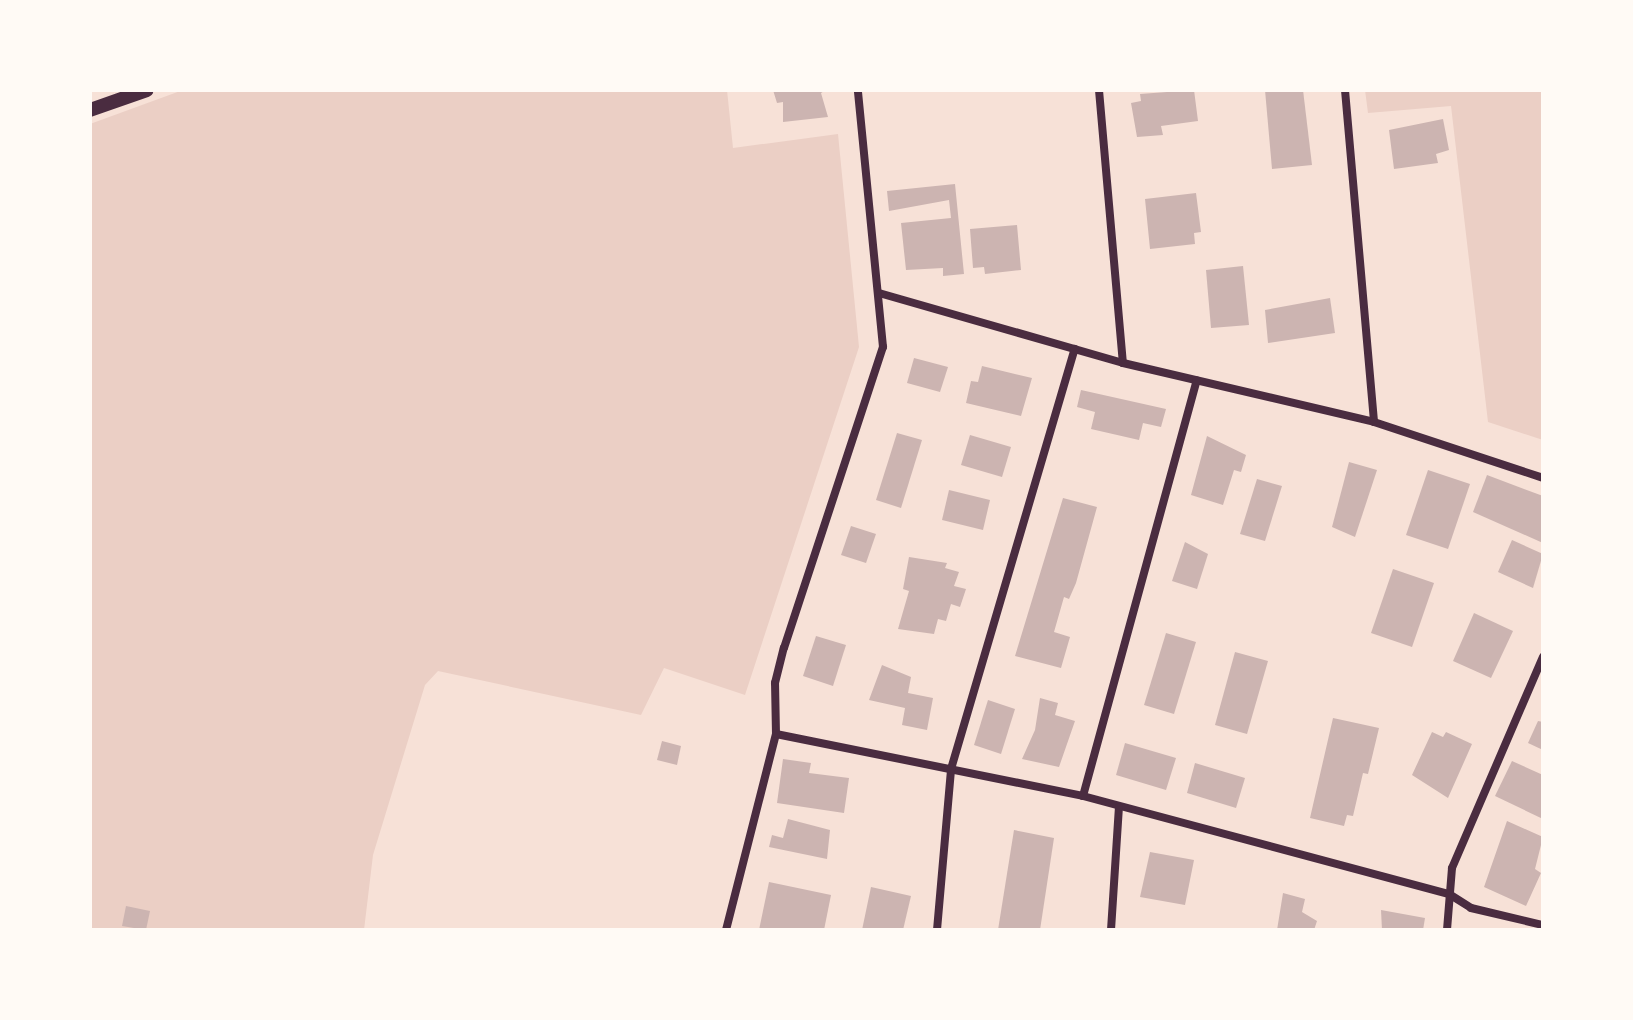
<!DOCTYPE html>
<style>
body{margin:0}
#map{position:relative;width:1633px;height:1020px;overflow:hidden;background:#f7e1d7;font-family:"Nunito Sans",sans-serif}
div>[style]{position:absolute}
.green>*{inset:0;background:#ebcfc5}
.building>*{inset:0;background:#ccb4b1}
.minor>*{height:8px;margin:-4px;padding:0 4px;transform-origin:4px;border-radius:4px;background:#4a2c40}
.tertiary>*{height:14px;margin:-7px;padding:0 7px;transform-origin:7px;border-radius:7px;background:#4a2c40}
span{translate:-50% -50%;white-space:nowrap;text-align:center;line-height:1.15;-webkit-text-stroke:7px #fffaf5;paint-order:stroke}
.frame{position:absolute;inset:0;border:92px solid #fffaf5;pointer-events:none}
</style>
<div id="map">
<div class="green">
<i style="clip-path:polygon(183px 90px,727px 90px,733px 148px,838px 134px,859px 347px,745px 695px,664px 668px,641px 715px,438px 671px,425px 685px,373px 855px,364px 930px,90px 930px,90px 124px)"></i>
<i style="clip-path:polygon(1365px 90px,1543px 90px,1543px 440px,1488px 422px,1451px 106px,1368px 113px)"></i>
</div>
<div class="building">
<i style="clip-path:polygon(773px 90px,826px 90px,821px 93px,828px 117px,783px 122px,783px 102px,777px 103px)"></i>
<i style="clip-path:polygon(1194px 90px,1198px 121px,1161px 126px,1163px 135px,1137px 137px,1131px 103px,1141px 101px,1140px 94px)"></i>
<i style="clip-path:polygon(1265px 90px,1303px 90px,1312px 165px,1272px 169px)"></i>
<i style="clip-path:polygon(1443px 119px,1449px 150px,1436px 154px,1438px 163px,1394px 169px,1389px 130px)"></i>
<i style="clip-path:polygon(955px 184px,964px 274px,943px 276px,943px 268px,906px 270px,901px 223px,951px 218px,949px 200px,889px 211px,887px 191px)"></i>
<i style="clip-path:polygon(1196px 193px,1201px 232px,1194px 233px,1195px 244px,1150px 249px,1145px 199px)"></i>
<i style="clip-path:polygon(1017px 225px,1021px 270px,985px 274px,984px 267px,973px 268px,970px 229px)"></i>
<i style="clip-path:polygon(1243px 266px,1249px 325px,1211px 328px,1206px 270px)"></i>
<i style="clip-path:polygon(1330px 298px,1335px 333px,1268px 343px,1265px 310px)"></i>
<i style="clip-path:polygon(914px 358px,948px 367px,940px 392px,907px 383px)"></i>
<i style="clip-path:polygon(982px 366px,1032px 378px,1021px 416px,966px 403px,971px 381px,978px 382px)"></i>
<i style="clip-path:polygon(1081px 390px,1166px 409px,1161px 427px,1143px 423px,1139px 440px,1091px 429px,1095px 412px,1077px 407px)"></i>
<i style="clip-path:polygon(897px 433px,922px 440px,901px 508px,876px 500px)"></i>
<i style="clip-path:polygon(970px 435px,1011px 447px,1002px 477px,961px 465px)"></i>
<i style="clip-path:polygon(1207px 436px,1246px 455px,1241px 472px,1234px 470px,1223px 505px,1191px 495px)"></i>
<i style="clip-path:polygon(1349px 462px,1377px 470px,1355px 537px,1332px 527px)"></i>
<i style="clip-path:polygon(1428px 470px,1470px 484px,1448px 549px,1406px 535px)"></i>
<i style="clip-path:polygon(1487px 475px,1543px 496px,1543px 543px,1473px 512px)"></i>
<i style="clip-path:polygon(1257px 479px,1282px 486px,1265px 541px,1240px 534px)"></i>
<i style="clip-path:polygon(949px 490px,990px 500px,983px 530px,942px 520px)"></i>
<i style="clip-path:polygon(1063px 498px,1097px 507px,1076px 583px,1069px 599px,1064px 597px,1054px 632px,1070px 637px,1061px 668px,1015px 656px)"></i>
<i style="clip-path:polygon(851px 526px,876px 534px,866px 563px,841px 555px)"></i>
<i style="clip-path:polygon(1512px 540px,1543px 554px,1533px 588px,1498px 572px)"></i>
<i style="clip-path:polygon(1185px 542px,1208px 554px,1197px 589px,1172px 581px)"></i>
<i style="clip-path:polygon(909px 557px,947px 563px,945px 568px,959px 572px,954px 586px,966px 589px,960px 607px,951px 604px,946px 621px,938px 619px,934px 634px,898px 629px,909px 591px,903px 589px)"></i>
<i style="clip-path:polygon(1393px 569px,1434px 583px,1412px 647px,1371px 633px)"></i>
<i style="clip-path:polygon(1474px 613px,1513px 631px,1491px 678px,1453px 661px)"></i>
<i style="clip-path:polygon(1166px 633px,1196px 642px,1174px 714px,1144px 705px)"></i>
<i style="clip-path:polygon(816px 636px,846px 645px,833px 686px,803px 676px)"></i>
<i style="clip-path:polygon(1235px 652px,1268px 661px,1247px 734px,1215px 725px)"></i>
<i style="clip-path:polygon(882px 665px,911px 677px,908px 693px,933px 698px,927px 730px,902px 725px,905px 708px,869px 700px)"></i>
<i style="clip-path:polygon(1040px 698px,1058px 703px,1055px 715px,1075px 721px,1059px 767px,1022px 759px,1035px 730px)"></i>
<i style="clip-path:polygon(988px 700px,1015px 709px,1001px 754px,974px 745px)"></i>
<i style="clip-path:polygon(1333px 718px,1379px 728px,1368px 774px,1363px 773px,1353px 816px,1347px 815px,1344px 826px,1310px 818px)"></i>
<i style="clip-path:polygon(1538px 721px,1543px 722px,1543px 750px,1528px 743px)"></i>
<i style="clip-path:polygon(1432px 732px,1443px 737px,1446px 732px,1472px 744px,1448px 798px,1412px 775px)"></i>
<i style="clip-path:polygon(662px 741px,681px 746px,677px 765px,657px 760px)"></i>
<i style="clip-path:polygon(1125px 743px,1176px 758px,1166px 790px,1116px 775px)"></i>
<i style="clip-path:polygon(783px 759px,811px 763px,809px 773px,849px 778px,844px 813px,777px 803px)"></i>
<i style="clip-path:polygon(1512px 761px,1543px 775px,1543px 819px,1495px 796px)"></i>
<i style="clip-path:polygon(1195px 763px,1245px 778px,1236px 808px,1187px 793px)"></i>
<i style="clip-path:polygon(788px 819px,830px 830px,827px 859px,769px 847px,772px 835px,783px 838px)"></i>
<i style="clip-path:polygon(1507px 821px,1543px 837px,1535px 869px,1541px 873px,1526px 906px,1484px 887px)"></i>
<i style="clip-path:polygon(1014px 830px,1054px 838px,1040px 930px,998px 930px)"></i>
<i style="clip-path:polygon(1150px 852px,1194px 860px,1185px 905px,1140px 897px)"></i>
<i style="clip-path:polygon(769px 882px,831px 895px,824px 930px,759px 930px)"></i>
<i style="clip-path:polygon(871px 887px,911px 896px,903px 930px,862px 930px)"></i>
<i style="clip-path:polygon(1283px 893px,1305px 899px,1302px 912px,1317px 921px,1314px 930px,1277px 930px)"></i>
<i style="clip-path:polygon(126px 906px,150px 911px,146px 930px,122px 926px)"></i>
<i style="clip-path:polygon(1381px 910px,1425px 918px,1423px 930px,1382px 930px)"></i>
</div>
<div class="minor">
<i style="left:1099px;top:90px;width:274px;rotate:85deg"></i>
<i style="left:1345px;top:90px;width:333px;rotate:85deg"></i>
<i style="left:879px;top:293px;width:254px;rotate:16deg"></i>
<i style="left:1123px;top:363px;width:258px;rotate:13.2deg"></i>
<i style="left:1374px;top:422px;width:178px;rotate:18.3deg"></i>
<i style="left:776px;top:734px;width:313px;rotate:11.4deg"></i>
<i style="left:1083px;top:796px;width:379px;rotate:15deg"></i>
<i style="left:1449px;top:894px;width:26px;rotate:32deg"></i>
<i style="left:1471px;top:908px;width:74px;rotate:13.3deg"></i>
<i style="left:1083px;top:796px;width:431px;rotate:-74.7deg"></i>
<i style="left:726px;top:930px;width:202px;rotate:-75.7deg"></i>
<i style="left:776px;top:734px;width:51px;rotate:-91.1deg"></i>
<i style="left:775px;top:683px;width:36px;rotate:-76deg"></i>
<i style="left:784px;top:648px;width:317px;rotate:-71.8deg"></i>
<i style="left:883px;top:347px;width:258px;rotate:-95.6deg"></i>
<i style="left:937px;top:930px;width:162px;rotate:-85deg"></i>
<i style="left:951px;top:769px;width:438px;rotate:-73.6deg"></i>
<i style="left:1111px;top:930px;width:123px;rotate:-86.3deg"></i>
<i style="left:1447px;top:930px;width:62px;rotate:-85.4deg"></i>
<i style="left:1452px;top:868px;width:230px;rotate:-66.7deg"></i>
</div>
<div class="tertiary">
<i style="left:90px;top:110px;width:60px;rotate:-19.3deg"></i>
</div>
<div class="frame"></div>
</div>
